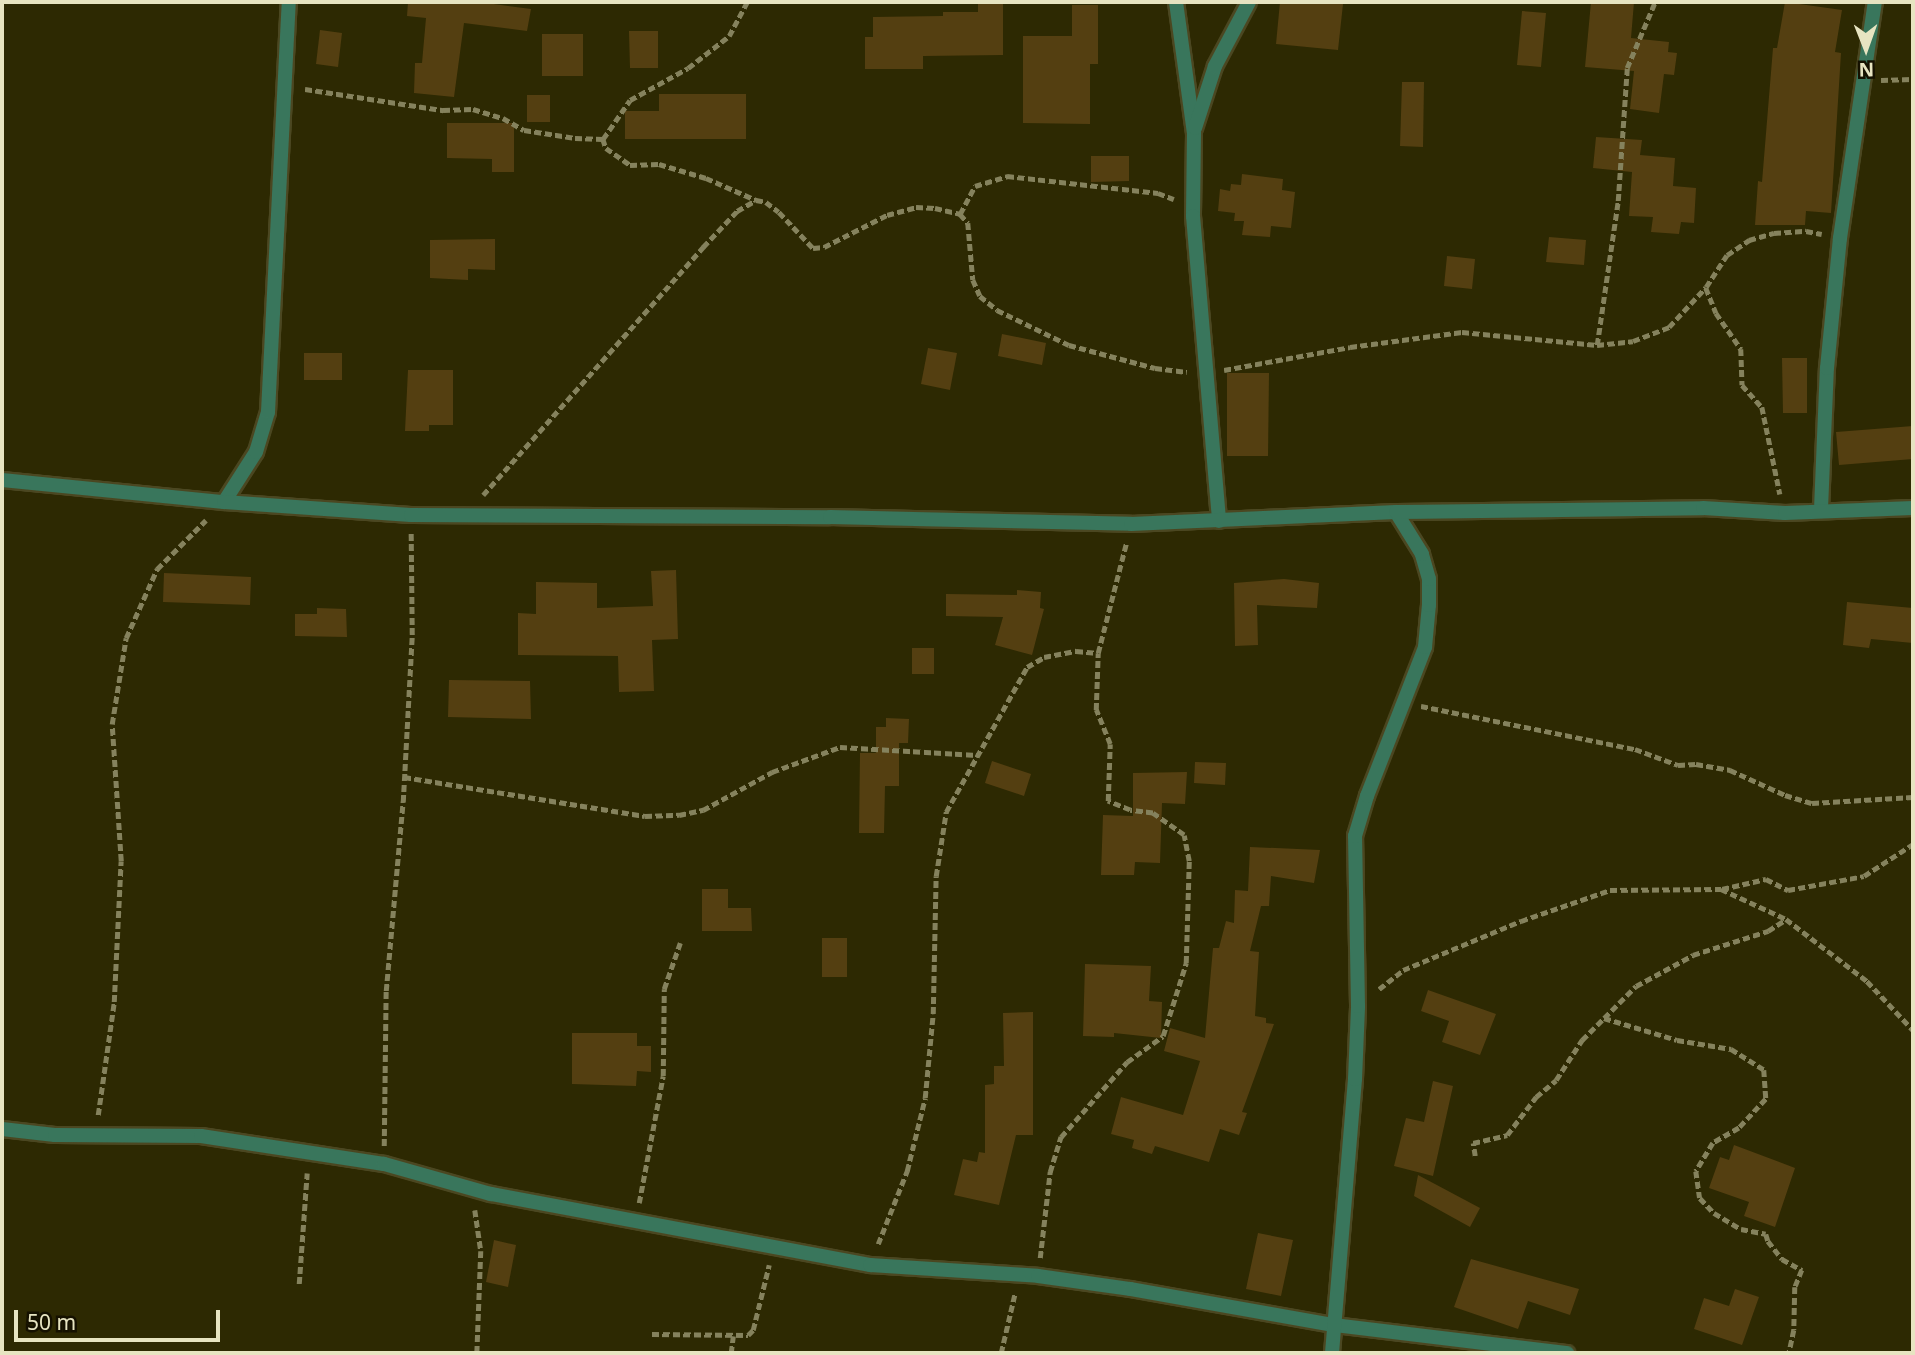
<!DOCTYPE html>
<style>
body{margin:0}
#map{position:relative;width:1915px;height:1355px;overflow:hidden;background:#2d2902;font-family:"Noto Sans",sans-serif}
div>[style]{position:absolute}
.building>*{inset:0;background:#543f11}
.path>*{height:4.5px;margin-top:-2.25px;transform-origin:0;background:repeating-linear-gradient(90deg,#85825d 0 7px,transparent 0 10.5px)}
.roads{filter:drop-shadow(2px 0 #4b4721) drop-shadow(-2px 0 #4b4721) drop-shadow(0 2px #4b4721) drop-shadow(0 -2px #4b4721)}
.minor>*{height:14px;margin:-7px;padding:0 7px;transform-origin:7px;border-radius:7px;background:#39765c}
.tertiary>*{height:14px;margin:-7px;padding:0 7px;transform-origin:7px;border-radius:7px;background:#39765c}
span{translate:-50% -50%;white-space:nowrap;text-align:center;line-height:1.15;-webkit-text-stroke:7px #151100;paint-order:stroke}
.frame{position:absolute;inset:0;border:4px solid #e7e4c1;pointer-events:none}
.north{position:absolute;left:1831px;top:14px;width:70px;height:70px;-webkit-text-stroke:5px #151100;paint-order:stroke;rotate:179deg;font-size:19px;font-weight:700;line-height:28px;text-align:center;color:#e7e4c1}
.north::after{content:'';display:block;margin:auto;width:24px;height:32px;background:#e7e4c1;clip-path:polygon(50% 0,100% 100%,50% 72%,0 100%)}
.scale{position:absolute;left:14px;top:1310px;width:206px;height:32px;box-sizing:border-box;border:4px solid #e7e4c1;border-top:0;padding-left:9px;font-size:21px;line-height:24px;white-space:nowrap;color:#e7e4c1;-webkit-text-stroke:5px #151100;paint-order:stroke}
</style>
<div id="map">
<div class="building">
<i style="clip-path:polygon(408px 2px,479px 2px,531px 9px,527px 31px,464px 23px,454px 97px,414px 93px,415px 63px,422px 63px,426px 18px,407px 16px)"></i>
<i style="clip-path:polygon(978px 2px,1003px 2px,1003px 55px,923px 56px,923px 69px,865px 69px,865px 37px,873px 37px,873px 17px,943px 16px,943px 12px,978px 12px)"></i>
<i style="clip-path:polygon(1280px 2px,1343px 4px,1338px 50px,1276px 44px)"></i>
<i style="clip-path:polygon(1591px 2px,1634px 2px,1631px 38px,1669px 42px,1668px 52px,1677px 53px,1674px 75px,1664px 74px,1659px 113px,1630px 109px,1634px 71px,1585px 67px)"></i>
<i style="clip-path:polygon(1785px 2px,1842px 10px,1835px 52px,1841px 53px,1831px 213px,1806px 211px,1805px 225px,1755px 225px,1758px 181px,1762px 182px,1773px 48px,1777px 48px)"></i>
<i style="clip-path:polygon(1072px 5px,1098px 5px,1098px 64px,1090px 64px,1090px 124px,1023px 123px,1023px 36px,1072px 36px)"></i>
<i style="clip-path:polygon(1522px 11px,1546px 13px,1541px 67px,1517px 65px)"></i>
<i style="clip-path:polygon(320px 30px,342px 33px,338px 67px,316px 64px)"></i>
<i style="clip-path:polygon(629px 31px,658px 31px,658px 68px,630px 68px)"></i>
<i style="clip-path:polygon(542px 34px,583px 34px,583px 76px,542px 76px)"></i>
<i style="clip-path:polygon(1402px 82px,1424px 82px,1423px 147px,1400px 146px)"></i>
<i style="clip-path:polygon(659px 94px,746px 94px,746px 139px,625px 139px,625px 111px,659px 111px)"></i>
<i style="clip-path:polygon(527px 95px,550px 95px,550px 122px,527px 122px)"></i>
<i style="clip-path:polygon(447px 123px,514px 123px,514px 172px,492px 172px,492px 159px,447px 158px)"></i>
<i style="clip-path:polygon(1596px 137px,1642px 140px,1640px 155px,1675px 158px,1673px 186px,1696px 188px,1694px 223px,1681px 222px,1679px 234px,1651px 232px,1653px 217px,1629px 216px,1632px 172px,1593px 168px)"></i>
<i style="clip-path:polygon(1091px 156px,1129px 156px,1129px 181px,1091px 182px)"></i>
<i style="clip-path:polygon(1242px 174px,1283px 179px,1282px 190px,1295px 192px,1291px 228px,1271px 226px,1270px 237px,1242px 235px,1244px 221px,1234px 221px,1235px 213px,1218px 211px,1220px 189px,1230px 191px,1231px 184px,1241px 185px)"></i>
<i style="clip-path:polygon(1549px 237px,1586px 240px,1584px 265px,1546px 262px)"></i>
<i style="clip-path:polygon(495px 239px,495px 270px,468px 269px,468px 280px,430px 278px,430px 240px)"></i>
<i style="clip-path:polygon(1447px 256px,1475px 259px,1472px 289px,1444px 286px)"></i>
<i style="clip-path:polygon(1002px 334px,1046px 343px,1042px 365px,998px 356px)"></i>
<i style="clip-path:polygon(928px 348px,957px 353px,950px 390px,921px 384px)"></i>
<i style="clip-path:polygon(304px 353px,342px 353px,342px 380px,304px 380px)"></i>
<i style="clip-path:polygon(1782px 358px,1807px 358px,1807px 413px,1783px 413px)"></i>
<i style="clip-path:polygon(408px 370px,453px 370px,453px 425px,429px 425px,429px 431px,405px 431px)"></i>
<i style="clip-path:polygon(1227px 373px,1269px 373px,1268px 456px,1227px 456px)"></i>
<i style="clip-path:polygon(1913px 426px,1913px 459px,1839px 465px,1836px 432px)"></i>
<i style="clip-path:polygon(676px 570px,678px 639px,652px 640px,654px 691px,619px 692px,618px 656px,518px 655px,518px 613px,536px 614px,536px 582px,597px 583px,597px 608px,653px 606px,651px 571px)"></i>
<i style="clip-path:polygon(164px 573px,251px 577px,250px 605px,163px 602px)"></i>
<i style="clip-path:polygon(1284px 579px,1319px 583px,1317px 608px,1257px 605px,1258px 645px,1235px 646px,1234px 583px)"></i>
<i style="clip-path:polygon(1017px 590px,1041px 592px,1040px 608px,1044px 609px,1032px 655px,995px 645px,1003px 617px,946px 616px,946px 594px,1017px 595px)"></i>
<i style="clip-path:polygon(1847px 602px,1913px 608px,1913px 643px,1871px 639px,1869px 648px,1843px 645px)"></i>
<i style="clip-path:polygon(317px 608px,346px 609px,347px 637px,295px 636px,295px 614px,317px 614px)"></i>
<i style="clip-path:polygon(912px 648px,934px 648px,934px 674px,912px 674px)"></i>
<i style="clip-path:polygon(449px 680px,530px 681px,531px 719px,448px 717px)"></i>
<i style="clip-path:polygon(886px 718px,909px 719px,908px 743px,899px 743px,899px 786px,885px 786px,884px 833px,859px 833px,860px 753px,876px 753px,876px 727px,886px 727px)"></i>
<i style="clip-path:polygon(992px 761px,1031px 774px,1024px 796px,985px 783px)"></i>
<i style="clip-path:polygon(1195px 762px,1226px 763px,1225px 785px,1194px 783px)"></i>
<i style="clip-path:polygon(1187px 772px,1185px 804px,1162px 803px,1160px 863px,1135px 862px,1134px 875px,1101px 875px,1103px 815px,1133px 816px,1133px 773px)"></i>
<i style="clip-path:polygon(1250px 847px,1320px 850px,1314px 883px,1271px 876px,1269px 906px,1261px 906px,1250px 951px,1259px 952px,1255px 1016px,1266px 1018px,1266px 1023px,1274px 1024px,1242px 1112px,1247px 1113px,1239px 1135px,1220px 1129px,1209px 1162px,1155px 1146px,1152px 1154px,1132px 1148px,1134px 1140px,1111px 1134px,1121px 1097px,1183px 1115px,1200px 1061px,1164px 1051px,1170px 1028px,1205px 1038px,1213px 948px,1219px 948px,1226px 921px,1234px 923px,1235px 890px,1248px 891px)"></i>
<i style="clip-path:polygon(702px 889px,728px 889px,728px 908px,751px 908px,752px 931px,702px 931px)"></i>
<i style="clip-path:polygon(822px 938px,847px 938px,847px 977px,822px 977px)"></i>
<i style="clip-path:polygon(1085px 964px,1151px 966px,1149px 1001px,1162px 1002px,1161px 1038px,1114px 1033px,1114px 1037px,1083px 1036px)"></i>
<i style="clip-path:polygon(1428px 990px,1496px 1014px,1480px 1055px,1442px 1042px,1449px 1021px,1421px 1011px)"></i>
<i style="clip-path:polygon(1033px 1012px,1033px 1135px,1016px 1135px,999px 1205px,954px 1195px,963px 1159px,977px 1162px,979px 1152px,985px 1153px,985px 1085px,994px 1084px,994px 1066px,1004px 1066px,1003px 1013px)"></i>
<i style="clip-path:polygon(572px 1033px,637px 1033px,637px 1046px,651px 1046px,651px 1072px,637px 1071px,636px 1086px,572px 1084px)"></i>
<i style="clip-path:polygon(1433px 1081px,1453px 1086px,1433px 1176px,1394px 1166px,1406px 1118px,1424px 1122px)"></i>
<i style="clip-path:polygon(1734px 1145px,1795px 1168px,1775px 1227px,1744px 1216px,1749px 1202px,1709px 1188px,1720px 1157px,1729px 1160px)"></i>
<i style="clip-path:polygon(1418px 1175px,1480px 1208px,1470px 1227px,1414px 1196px)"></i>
<i style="clip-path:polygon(1258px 1233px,1293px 1240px,1281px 1296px,1246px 1289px)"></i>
<i style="clip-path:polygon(494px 1240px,516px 1245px,508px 1287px,486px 1282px)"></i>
<i style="clip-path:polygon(1471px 1259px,1579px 1289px,1570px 1315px,1528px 1301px,1518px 1329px,1454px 1307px)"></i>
<i style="clip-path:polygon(1735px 1289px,1759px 1297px,1742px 1345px,1694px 1329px,1704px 1298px,1729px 1306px)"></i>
</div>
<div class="path">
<i style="left:1881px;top:80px;width:32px;rotate:-2deg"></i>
<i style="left:305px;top:89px;width:140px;rotate:8.7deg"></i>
<i style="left:443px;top:110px;width:30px;rotate:-2deg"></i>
<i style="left:473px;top:109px;width:31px;rotate:17deg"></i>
<i style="left:503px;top:118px;width:24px;rotate:30deg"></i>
<i style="left:524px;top:130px;width:52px;rotate:8.9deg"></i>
<i style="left:575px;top:138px;width:28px;rotate:2deg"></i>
<i style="left:603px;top:139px;width:9px;rotate:72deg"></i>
<i style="left:606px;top:148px;width:29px;rotate:35deg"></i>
<i style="left:630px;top:165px;width:29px;rotate:-2deg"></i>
<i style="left:659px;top:164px;width:49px;rotate:16.6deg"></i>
<i style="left:706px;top:178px;width:55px;rotate:23.7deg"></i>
<i style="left:603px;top:139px;width:47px;rotate:-55.3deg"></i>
<i style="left:630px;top:100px;width:66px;rotate:-28.9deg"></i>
<i style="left:688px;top:68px;width:52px;rotate:-38deg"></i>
<i style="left:729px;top:36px;width:38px;rotate:-62deg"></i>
<i style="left:960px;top:214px;width:32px;rotate:-62deg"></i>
<i style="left:975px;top:186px;width:34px;rotate:-17deg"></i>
<i style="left:1007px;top:176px;width:152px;rotate:6.4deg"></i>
<i style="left:1158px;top:193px;width:17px;rotate:21deg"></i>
<i style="left:1706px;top:288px;width:27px;rotate:68deg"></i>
<i style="left:1716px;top:313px;width:44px;rotate:55.2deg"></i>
<i style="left:1741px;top:349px;width:36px;rotate:88deg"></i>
<i style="left:1742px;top:385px;width:30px;rotate:48deg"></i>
<i style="left:1762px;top:407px;width:89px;rotate:78.3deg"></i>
<i style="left:1597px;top:345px;width:146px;rotate:-81.7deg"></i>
<i style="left:1618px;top:201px;width:133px;rotate:-86.1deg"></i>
<i style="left:1627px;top:68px;width:72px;rotate:-67deg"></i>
<i style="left:1224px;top:370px;width:128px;rotate:-10.3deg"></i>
<i style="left:1350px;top:347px;width:113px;rotate:-7.6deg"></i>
<i style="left:1462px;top:332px;width:136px;rotate:5.5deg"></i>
<i style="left:1597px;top:345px;width:36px;rotate:-6deg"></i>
<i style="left:1633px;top:341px;width:39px;rotate:-21deg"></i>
<i style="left:1669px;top:327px;width:54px;rotate:-47.2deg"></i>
<i style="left:1706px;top:287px;width:38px;rotate:-57deg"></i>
<i style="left:1727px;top:255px;width:27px;rotate:-34deg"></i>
<i style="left:1749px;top:240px;width:26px;rotate:-16deg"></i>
<i style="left:1774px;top:233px;width:32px;rotate:-4deg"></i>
<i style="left:1806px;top:231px;width:16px;rotate:11deg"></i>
<i style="left:483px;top:495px;width:332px;rotate:-48.4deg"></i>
<i style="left:703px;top:247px;width:50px;rotate:-46.6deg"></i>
<i style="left:737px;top:211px;width:22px;rotate:-30deg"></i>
<i style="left:756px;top:200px;width:10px;rotate:11deg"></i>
<i style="left:766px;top:202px;width:16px;rotate:38deg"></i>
<i style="left:779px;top:212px;width:50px;rotate:46.6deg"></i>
<i style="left:813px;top:248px;width:11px;rotate:-5deg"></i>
<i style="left:824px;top:247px;width:71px;rotate:-26.9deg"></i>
<i style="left:887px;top:215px;width:30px;rotate:-15deg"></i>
<i style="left:916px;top:207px;width:19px;rotate:3deg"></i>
<i style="left:935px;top:208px;width:26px;rotate:13deg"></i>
<i style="left:960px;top:214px;width:12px;rotate:48deg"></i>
<i style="left:968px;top:223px;width:57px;rotate:85deg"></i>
<i style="left:973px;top:280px;width:17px;rotate:66deg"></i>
<i style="left:980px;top:296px;width:22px;rotate:39deg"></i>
<i style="left:997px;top:310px;width:80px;rotate:25.9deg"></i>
<i style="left:1069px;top:345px;width:89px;rotate:15deg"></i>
<i style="left:1155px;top:368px;width:32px;rotate:7deg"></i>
<i style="left:1421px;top:706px;width:218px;rotate:11.4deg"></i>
<i style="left:1635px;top:749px;width:46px;rotate:20.4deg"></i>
<i style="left:1678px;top:765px;width:18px;rotate:-3deg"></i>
<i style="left:1696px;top:764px;width:35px;rotate:10deg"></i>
<i style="left:1730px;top:770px;width:60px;rotate:24.4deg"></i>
<i style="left:1785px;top:795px;width:28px;rotate:17deg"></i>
<i style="left:1812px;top:803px;width:101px;rotate:-3.4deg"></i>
<i style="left:404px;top:777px;width:244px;rotate:9.2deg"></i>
<i style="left:645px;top:816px;width:34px;rotate:-2deg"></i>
<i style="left:679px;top:815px;width:25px;rotate:-12deg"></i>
<i style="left:703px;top:810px;width:79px;rotate:-28.8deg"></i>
<i style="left:772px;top:772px;width:72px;rotate:-20.2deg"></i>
<i style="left:840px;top:747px;width:137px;rotate:3.3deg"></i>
<i style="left:1722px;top:889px;width:45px;rotate:-12.8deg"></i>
<i style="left:1766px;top:879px;width:25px;rotate:27deg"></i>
<i style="left:1788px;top:890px;width:77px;rotate:-10.4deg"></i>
<i style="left:1864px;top:876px;width:59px;rotate:-33.1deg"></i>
<i style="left:1379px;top:989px;width:31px;rotate:-38deg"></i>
<i style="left:1403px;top:970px;width:128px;rotate:-22.6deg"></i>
<i style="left:1521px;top:921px;width:94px;rotate:-19.2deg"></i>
<i style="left:1610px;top:890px;width:111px;rotate:-0.5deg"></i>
<i style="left:1721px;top:889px;width:72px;rotate:24.8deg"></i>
<i style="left:1786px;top:919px;width:102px;rotate:37.4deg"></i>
<i style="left:1867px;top:981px;width:67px;rotate:46.8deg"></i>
<i style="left:1604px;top:1018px;width:45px;rotate:-45deg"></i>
<i style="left:1636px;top:986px;width:65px;rotate:-28.5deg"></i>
<i style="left:1693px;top:955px;width:79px;rotate:-17.7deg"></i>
<i style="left:1768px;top:931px;width:20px;rotate:-33deg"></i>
<i style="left:98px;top:1115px;width:114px;rotate:-81.9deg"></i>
<i style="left:114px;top:1002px;width:141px;rotate:-87.2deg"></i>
<i style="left:121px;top:861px;width:137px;rotate:-93.8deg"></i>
<i style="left:112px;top:724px;width:87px;rotate:-80.8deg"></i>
<i style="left:126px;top:638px;width:76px;rotate:-65.8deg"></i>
<i style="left:157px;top:569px;width:69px;rotate:-45deg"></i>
<i style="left:384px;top:1146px;width:155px;rotate:-89.3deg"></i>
<i style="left:386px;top:991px;width:190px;rotate:-84.9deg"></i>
<i style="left:403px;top:802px;width:167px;rotate:-86.9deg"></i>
<i style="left:412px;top:635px;width:102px;rotate:-90.6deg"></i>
<i style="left:1475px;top:1156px;width:13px;rotate:-99deg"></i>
<i style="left:1473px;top:1143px;width:35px;rotate:-13deg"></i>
<i style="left:1507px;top:1135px;width:48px;rotate:-52.7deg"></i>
<i style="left:1536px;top:1097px;width:26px;rotate:-40deg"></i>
<i style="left:1556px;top:1080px;width:48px;rotate:-57deg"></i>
<i style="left:1582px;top:1040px;width:31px;rotate:-45deg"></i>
<i style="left:1604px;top:1018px;width:76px;rotate:16.8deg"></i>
<i style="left:1677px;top:1040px;width:55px;rotate:9.5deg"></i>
<i style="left:1731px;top:1049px;width:39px;rotate:32deg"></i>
<i style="left:1764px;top:1070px;width:29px;rotate:86deg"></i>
<i style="left:1766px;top:1099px;width:40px;rotate:133deg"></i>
<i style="left:1739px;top:1128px;width:30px;rotate:150deg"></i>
<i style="left:1713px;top:1143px;width:33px;rotate:121deg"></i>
<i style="left:1696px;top:1171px;width:27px;rotate:82deg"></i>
<i style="left:1700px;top:1198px;width:21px;rotate:47deg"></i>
<i style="left:1714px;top:1213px;width:31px;rotate:31deg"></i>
<i style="left:1741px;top:1229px;width:25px;rotate:11deg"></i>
<i style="left:1766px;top:1234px;width:7px;rotate:74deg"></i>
<i style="left:1768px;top:1241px;width:23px;rotate:52deg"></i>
<i style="left:1782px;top:1259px;width:23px;rotate:29deg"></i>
<i style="left:1802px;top:1270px;width:18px;rotate:112deg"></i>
<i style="left:1795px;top:1287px;width:43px;rotate:91.3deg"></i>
<i style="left:1794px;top:1330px;width:24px;rotate:102deg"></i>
<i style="left:639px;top:1203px;width:129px;rotate:-79.3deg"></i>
<i style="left:663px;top:1076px;width:87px;rotate:-89.3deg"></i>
<i style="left:664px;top:989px;width:49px;rotate:-70.8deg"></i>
<i style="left:475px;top:1210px;width:41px;rotate:81.7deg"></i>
<i style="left:481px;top:1251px;width:102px;rotate:92.2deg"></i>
<i style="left:878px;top:1244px;width:79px;rotate:-68.3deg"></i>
<i style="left:907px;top:1171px;width:75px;rotate:-76.1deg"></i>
<i style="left:925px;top:1098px;width:84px;rotate:-84.6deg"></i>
<i style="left:933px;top:1014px;width:138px;rotate:-88.8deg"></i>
<i style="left:936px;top:876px;width:65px;rotate:-81.1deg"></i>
<i style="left:946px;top:812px;width:166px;rotate:-60.8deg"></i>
<i style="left:1027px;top:667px;width:20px;rotate:-30deg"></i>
<i style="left:1044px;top:657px;width:33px;rotate:-11deg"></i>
<i style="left:1076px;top:651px;width:22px;rotate:5deg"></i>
<i style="left:1040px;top:1258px;width:87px;rotate:-83.4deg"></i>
<i style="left:1050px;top:1172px;width:37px;rotate:-73deg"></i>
<i style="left:1061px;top:1137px;width:100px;rotate:-48.7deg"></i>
<i style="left:1127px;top:1062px;width:44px;rotate:-35.8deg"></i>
<i style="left:1163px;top:1036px;width:77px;rotate:-72.5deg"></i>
<i style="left:1186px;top:963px;width:102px;rotate:-88.3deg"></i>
<i style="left:1189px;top:861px;width:26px;rotate:-101deg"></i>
<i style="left:1184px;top:835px;width:38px;rotate:-145deg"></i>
<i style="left:1153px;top:813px;width:23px;rotate:-173deg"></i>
<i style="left:1130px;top:810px;width:24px;rotate:-158deg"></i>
<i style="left:1108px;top:801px;width:57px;rotate:-88deg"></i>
<i style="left:1110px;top:744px;width:37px;rotate:-112deg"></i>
<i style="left:1096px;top:710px;width:57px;rotate:-88deg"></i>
<i style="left:1098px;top:653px;width:113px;rotate:-75.6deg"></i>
<i style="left:299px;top:1284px;width:111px;rotate:-85.9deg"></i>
<i style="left:652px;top:1334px;width:96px;rotate:0.6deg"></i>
<i style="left:748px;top:1335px;width:7px;rotate:-45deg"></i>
<i style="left:753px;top:1330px;width:67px;rotate:-76.2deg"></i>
<i style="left:731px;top:1353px;width:17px;rotate:-83deg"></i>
<i style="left:1001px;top:1353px;width:62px;rotate:-76.9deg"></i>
</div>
<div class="roads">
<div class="minor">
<i style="left:1176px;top:2px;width:132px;rotate:82.2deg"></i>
<i style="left:1194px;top:133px;width:83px;rotate:90.7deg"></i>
<i style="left:1193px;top:216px;width:306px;rotate:85.1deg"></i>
<i style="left:1195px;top:128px;width:65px;rotate:-72.1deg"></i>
<i style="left:1215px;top:66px;width:72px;rotate:-62deg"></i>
<i style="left:224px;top:502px;width:59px;rotate:-57.4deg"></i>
<i style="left:256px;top:452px;width:42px;rotate:-73.3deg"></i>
<i style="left:268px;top:412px;width:411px;rotate:-87.1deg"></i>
<i style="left:1821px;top:509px;width:141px;rotate:-87.6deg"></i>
<i style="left:1827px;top:368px;width:131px;rotate:-84.3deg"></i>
<i style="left:1840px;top:238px;width:239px;rotate:-81.6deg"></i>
<i style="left:2px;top:1129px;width:53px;rotate:6.5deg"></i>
<i style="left:55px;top:1135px;width:146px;rotate:0.4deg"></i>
<i style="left:201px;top:1136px;width:185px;rotate:8.7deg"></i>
<i style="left:384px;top:1164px;width:111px;rotate:15.7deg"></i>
<i style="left:491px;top:1194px;width:386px;rotate:10.6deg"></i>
<i style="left:870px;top:1265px;width:168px;rotate:3.7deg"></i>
<i style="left:1038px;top:1276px;width:94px;rotate:8deg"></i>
<i style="left:1131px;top:1289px;width:206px;rotate:10.1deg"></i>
<i style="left:1334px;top:1325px;width:235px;rotate:6.9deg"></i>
<i style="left:1332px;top:1353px;width:275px;rotate:-85.2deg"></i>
<i style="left:1355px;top:1079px;width:73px;rotate:-87.6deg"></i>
<i style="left:1358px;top:1006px;width:170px;rotate:-91deg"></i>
<i style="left:1355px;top:836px;width:42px;rotate:-73.3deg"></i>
<i style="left:1367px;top:796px;width:160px;rotate:-68.7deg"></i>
<i style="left:1425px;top:647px;width:42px;rotate:-84.6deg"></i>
<i style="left:1429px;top:605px;width:26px;rotate:-90deg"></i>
<i style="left:1429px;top:579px;width:26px;rotate:-106deg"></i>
<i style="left:1422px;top:554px;width:49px;rotate:-121.8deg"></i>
</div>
<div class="tertiary">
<i style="left:2px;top:480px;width:223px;rotate:5.7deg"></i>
<i style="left:224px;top:502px;width:187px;rotate:4deg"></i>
<i style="left:411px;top:515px;width:419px;rotate:0.3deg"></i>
<i style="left:830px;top:517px;width:301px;rotate:1.3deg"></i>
<i style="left:1131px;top:524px;width:265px;rotate:-2.6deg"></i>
<i style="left:1396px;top:512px;width:307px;rotate:-0.7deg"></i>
<i style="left:1703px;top:508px;width:82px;rotate:3.5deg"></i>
<i style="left:1785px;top:513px;width:128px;rotate:-2.2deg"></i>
</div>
</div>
<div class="frame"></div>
<div class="north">N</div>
<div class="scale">50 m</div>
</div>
